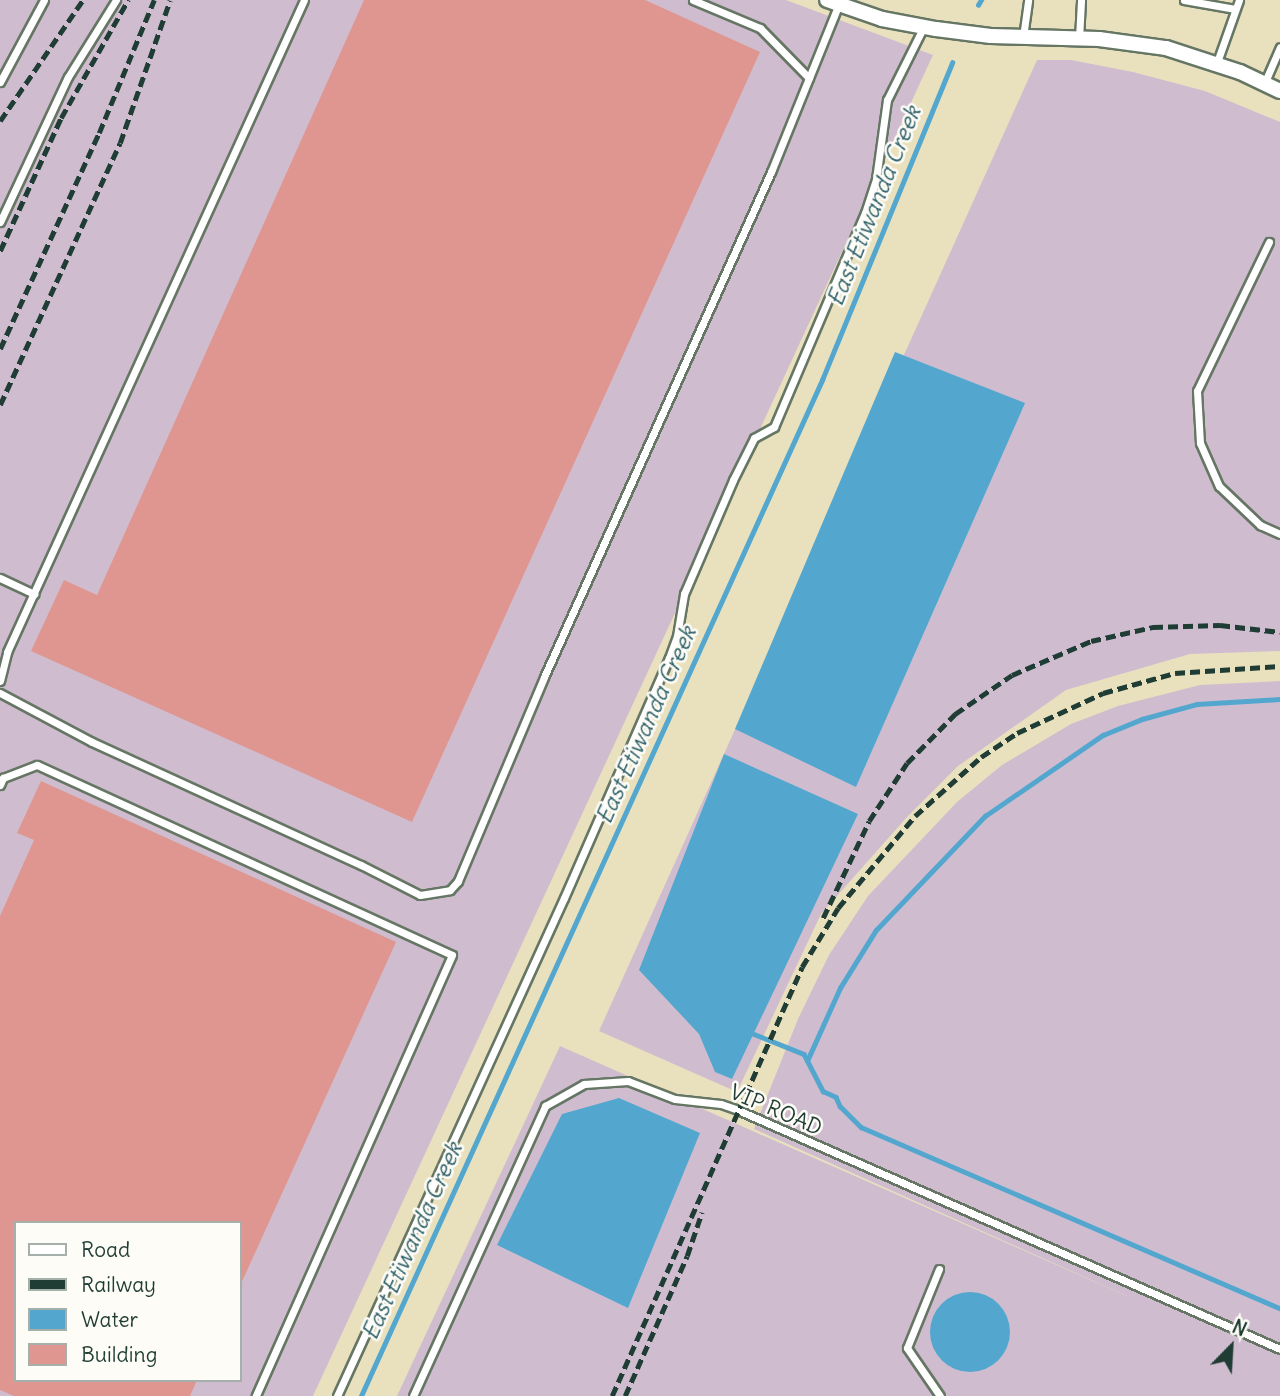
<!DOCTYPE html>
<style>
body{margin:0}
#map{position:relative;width:1280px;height:1396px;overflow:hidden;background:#e9e1be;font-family:Delius,sans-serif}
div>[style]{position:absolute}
.industrial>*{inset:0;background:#cfbdcf}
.water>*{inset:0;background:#53a7cf}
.round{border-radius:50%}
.stream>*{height:4.5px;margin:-2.25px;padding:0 2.25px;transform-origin:2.25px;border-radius:2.25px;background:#53a7cf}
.building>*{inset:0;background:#df9691}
.roads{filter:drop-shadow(2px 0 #667664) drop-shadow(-2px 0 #667664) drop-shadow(0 2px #667664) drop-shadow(0 -2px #667664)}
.lane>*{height:7px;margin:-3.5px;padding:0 3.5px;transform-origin:3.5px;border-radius:3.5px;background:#fff}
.street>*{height:14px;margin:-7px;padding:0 7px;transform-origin:7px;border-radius:7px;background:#fff}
.rail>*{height:4.5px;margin-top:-2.25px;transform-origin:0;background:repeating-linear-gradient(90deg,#1f3d34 0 10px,transparent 0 15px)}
span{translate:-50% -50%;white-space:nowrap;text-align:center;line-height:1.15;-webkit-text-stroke:5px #fdfcf7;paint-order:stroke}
.street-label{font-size:21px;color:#1f3d34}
.water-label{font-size:23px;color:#31626a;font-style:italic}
.legend{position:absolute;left:14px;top:1221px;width:228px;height:161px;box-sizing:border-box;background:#fdfcf7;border:2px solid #a4b0a9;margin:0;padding:9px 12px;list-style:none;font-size:21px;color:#1f3d34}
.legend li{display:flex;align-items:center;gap:14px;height:35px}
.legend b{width:35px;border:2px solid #a4b0a9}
.north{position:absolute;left:1196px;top:1312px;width:70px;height:70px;-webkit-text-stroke:5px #fdfcf7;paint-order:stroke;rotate:24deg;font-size:19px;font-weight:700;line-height:28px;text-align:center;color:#1f3d34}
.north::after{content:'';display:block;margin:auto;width:24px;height:32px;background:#1f3d34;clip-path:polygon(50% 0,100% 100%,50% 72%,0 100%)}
</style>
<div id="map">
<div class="industrial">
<i style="clip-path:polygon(evenodd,0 0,786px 0,933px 55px,313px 1396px,0 1396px,0 0,16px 1223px,240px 1223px,240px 1380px,16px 1380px,16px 1223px)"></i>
<i style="clip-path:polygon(1037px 60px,1071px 60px,1133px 72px,1205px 91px,1280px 122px,1280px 651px,1190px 654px,1066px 690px,958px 766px,907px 817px,821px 914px,737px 1092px,599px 1031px)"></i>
<i style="clip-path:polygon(1280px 681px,1280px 1396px,397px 1396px,560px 1046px,1145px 1304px,754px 1129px,798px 1019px,829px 955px,868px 896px,957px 802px,1002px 765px,1071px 724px,1118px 706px,1200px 685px)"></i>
</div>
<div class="water">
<i style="clip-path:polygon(895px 352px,1025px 403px,856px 787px,735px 729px)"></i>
<i style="clip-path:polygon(724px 754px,858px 814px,732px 1079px,715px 1072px,699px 1034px,639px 970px)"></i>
<i style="clip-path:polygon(619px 1098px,700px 1133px,628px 1308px,497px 1245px,562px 1114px)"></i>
<i class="round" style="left:930px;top:1292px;width:80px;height:80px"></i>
</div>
<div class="stream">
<i style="left:978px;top:5px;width:6px;rotate:-59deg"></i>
<i style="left:749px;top:1032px;width:59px;rotate:21.8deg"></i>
<i style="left:804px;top:1054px;width:42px;rotate:62.8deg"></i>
<i style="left:823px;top:1091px;width:14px;rotate:25deg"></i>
<i style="left:836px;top:1097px;width:10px;rotate:66deg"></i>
<i style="left:840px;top:1106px;width:30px;rotate:45deg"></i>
<i style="left:861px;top:1127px;width:456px;rotate:23.4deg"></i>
<i style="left:807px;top:1061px;width:80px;rotate:-65.7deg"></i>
<i style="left:840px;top:988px;width:68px;rotate:-58.2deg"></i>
<i style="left:876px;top:930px;width:158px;rotate:-46.3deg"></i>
<i style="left:985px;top:816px;width:143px;rotate:-34.5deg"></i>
<i style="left:1103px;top:735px;width:42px;rotate:-22.3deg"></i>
<i style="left:1142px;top:719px;width:57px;rotate:-15.3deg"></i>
<i style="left:1197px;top:704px;width:83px;rotate:-3.4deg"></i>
<i style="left:361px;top:1396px;width:1116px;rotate:-65.59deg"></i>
<i style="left:822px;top:380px;width:343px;rotate:-67.7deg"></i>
</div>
<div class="building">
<i style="clip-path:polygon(364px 0,645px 0,760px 52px,412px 822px,31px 651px,64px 580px,97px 595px)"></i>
<i style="clip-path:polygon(41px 781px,396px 942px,240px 1286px,240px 1223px,16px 1223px,16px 1380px,197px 1380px,190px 1396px,14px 1396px,0 1390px,0 916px,34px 840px,17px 833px)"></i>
</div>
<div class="roads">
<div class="lane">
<i style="left:693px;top:0;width:73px;rotate:22.7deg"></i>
<i style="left:760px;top:28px;width:70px;rotate:45.6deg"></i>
<i style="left:1184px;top:0;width:52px;rotate:10deg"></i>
<i style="left:1023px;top:37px;width:37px;rotate:-82deg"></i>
<i style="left:1079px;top:39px;width:39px;rotate:-87deg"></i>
<i style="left:1216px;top:65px;width:69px;rotate:-70.5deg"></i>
<i style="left:0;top:82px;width:93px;rotate:-61.8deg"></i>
<i style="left:1264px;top:84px;width:40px;rotate:-66.6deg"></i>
<i style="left:0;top:222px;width:160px;rotate:-64.9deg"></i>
<i style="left:68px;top:77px;width:91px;rotate:-58.1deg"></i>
<i style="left:1269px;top:242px;width:165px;rotate:115.8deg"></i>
<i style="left:1197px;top:391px;width:52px;rotate:86.7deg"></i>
<i style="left:1200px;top:443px;width:47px;rotate:66.2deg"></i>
<i style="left:1219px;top:486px;width:57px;rotate:43.6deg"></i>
<i style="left:1260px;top:525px;width:22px;rotate:24deg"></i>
<i style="left:0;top:578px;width:38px;rotate:25deg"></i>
<i style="left:0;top:681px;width:30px;rotate:-76deg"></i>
<i style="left:7px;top:652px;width:716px;rotate:-65.51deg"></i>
<i style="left:0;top:693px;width:104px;rotate:28deg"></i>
<i style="left:92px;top:742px;width:296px;rotate:24.6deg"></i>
<i style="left:361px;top:865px;width:66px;rotate:27deg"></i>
<i style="left:420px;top:895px;width:30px;rotate:-9deg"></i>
<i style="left:450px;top:890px;width:12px;rotate:-48deg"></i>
<i style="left:458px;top:881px;width:221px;rotate:-67.1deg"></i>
<i style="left:544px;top:677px;width:554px;rotate:-65.8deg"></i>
<i style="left:771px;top:172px;width:181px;rotate:-68deg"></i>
<i style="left:0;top:785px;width:8px;rotate:-67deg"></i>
<i style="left:3px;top:778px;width:36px;rotate:-21deg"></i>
<i style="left:37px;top:765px;width:456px;rotate:24.6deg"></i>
<i style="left:452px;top:955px;width:483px;rotate:114deg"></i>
<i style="left:939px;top:1269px;width:85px;rotate:112.1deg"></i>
<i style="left:907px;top:1348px;width:58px;rotate:55.5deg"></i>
<i style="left:337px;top:1396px;width:547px;rotate:-65.5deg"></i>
<i style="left:564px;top:898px;width:262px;rotate:-66.4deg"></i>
<i style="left:669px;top:658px;width:23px;rotate:-70deg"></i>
<i style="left:677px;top:636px;width:43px;rotate:-80.5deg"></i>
<i style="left:684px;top:594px;width:124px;rotate:-66.7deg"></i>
<i style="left:733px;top:480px;width:47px;rotate:-63.4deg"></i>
<i style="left:754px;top:438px;width:23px;rotate:-29deg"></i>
<i style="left:774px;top:427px;width:233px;rotate:-67deg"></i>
<i style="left:865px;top:213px;width:36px;rotate:-72deg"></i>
<i style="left:876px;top:179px;width:80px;rotate:-82.1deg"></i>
<i style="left:887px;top:100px;width:80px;rotate:-63.4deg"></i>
<i style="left:413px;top:1396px;width:319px;rotate:-65.5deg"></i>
<i style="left:545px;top:1106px;width:45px;rotate:-29.4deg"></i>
<i style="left:584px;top:1084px;width:44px;rotate:-3.9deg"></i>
<i style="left:628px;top:1081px;width:50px;rotate:21deg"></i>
<i style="left:675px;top:1099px;width:46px;rotate:6.2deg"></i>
<i style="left:721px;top:1104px;width:18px;rotate:19deg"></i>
<i style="left:738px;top:1110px;width:592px;rotate:23.8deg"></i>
</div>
<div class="street">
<i style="left:827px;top:0;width:58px;rotate:19.1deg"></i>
<i style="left:882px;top:19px;width:55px;rotate:10.5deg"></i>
<i style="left:936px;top:29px;width:55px;rotate:7.3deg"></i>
<i style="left:991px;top:36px;width:108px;rotate:1.6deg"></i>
<i style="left:1099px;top:39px;width:68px;rotate:7.7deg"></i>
<i style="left:1166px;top:48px;width:78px;rotate:18deg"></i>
<i style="left:1240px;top:72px;width:44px;rotate:25.4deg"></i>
</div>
</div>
<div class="rail">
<i style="left:0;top:121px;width:147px;rotate:-55.6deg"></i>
<i style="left:0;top:251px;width:146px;rotate:-65.4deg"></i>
<i style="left:61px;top:118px;width:136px;rotate:-60.4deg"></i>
<i style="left:0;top:349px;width:238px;rotate:-65.4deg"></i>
<i style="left:99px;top:133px;width:144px;rotate:-67.5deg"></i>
<i style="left:0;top:405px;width:288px;rotate:-65.4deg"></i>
<i style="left:120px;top:143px;width:151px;rotate:-70.7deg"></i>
<i style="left:823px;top:918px;width:107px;rotate:-64.6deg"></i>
<i style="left:869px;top:821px;width:69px;rotate:-56.8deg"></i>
<i style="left:907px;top:763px;width:69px;rotate:-45.6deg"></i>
<i style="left:955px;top:714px;width:69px;rotate:-34.4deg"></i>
<i style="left:1012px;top:675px;width:86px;rotate:-23.3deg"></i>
<i style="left:1091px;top:641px;width:64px;rotate:-12.7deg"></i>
<i style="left:1153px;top:627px;width:67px;rotate:-1.7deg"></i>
<i style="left:1220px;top:625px;width:60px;rotate:6.7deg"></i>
<i style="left:612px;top:1396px;width:469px;rotate:-66.1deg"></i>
<i style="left:802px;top:967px;width:69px;rotate:-58.6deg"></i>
<i style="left:838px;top:908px;width:120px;rotate:-50.1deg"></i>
<i style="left:915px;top:816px;width:89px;rotate:-41.8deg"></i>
<i style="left:981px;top:757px;width:43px;rotate:-33.7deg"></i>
<i style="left:1017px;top:733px;width:95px;rotate:-24.9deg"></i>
<i style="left:1103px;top:693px;width:75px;rotate:-15.5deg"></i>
<i style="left:1175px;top:673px;width:105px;rotate:-3.8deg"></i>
<i style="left:625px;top:1396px;width:153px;rotate:-66.1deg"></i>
<i style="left:687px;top:1256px;width:46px;rotate:-71.2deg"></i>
</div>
<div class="street-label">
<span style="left:776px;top:1110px;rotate:23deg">VIP ROAD</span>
</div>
<div class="water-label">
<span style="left:874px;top:206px;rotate:-68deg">East Etiwanda Creek</span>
<span style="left:646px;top:725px;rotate:-66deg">East Etiwanda Creek</span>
<span style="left:412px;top:1241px;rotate:-66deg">East Etiwanda Creek</span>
</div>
<ul class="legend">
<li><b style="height:9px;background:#fff"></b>Road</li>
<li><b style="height:9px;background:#1f3d34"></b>Railway</li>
<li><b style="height:19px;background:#53a7cf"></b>Water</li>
<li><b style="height:19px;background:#df9691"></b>Building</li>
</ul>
<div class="north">N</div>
</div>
